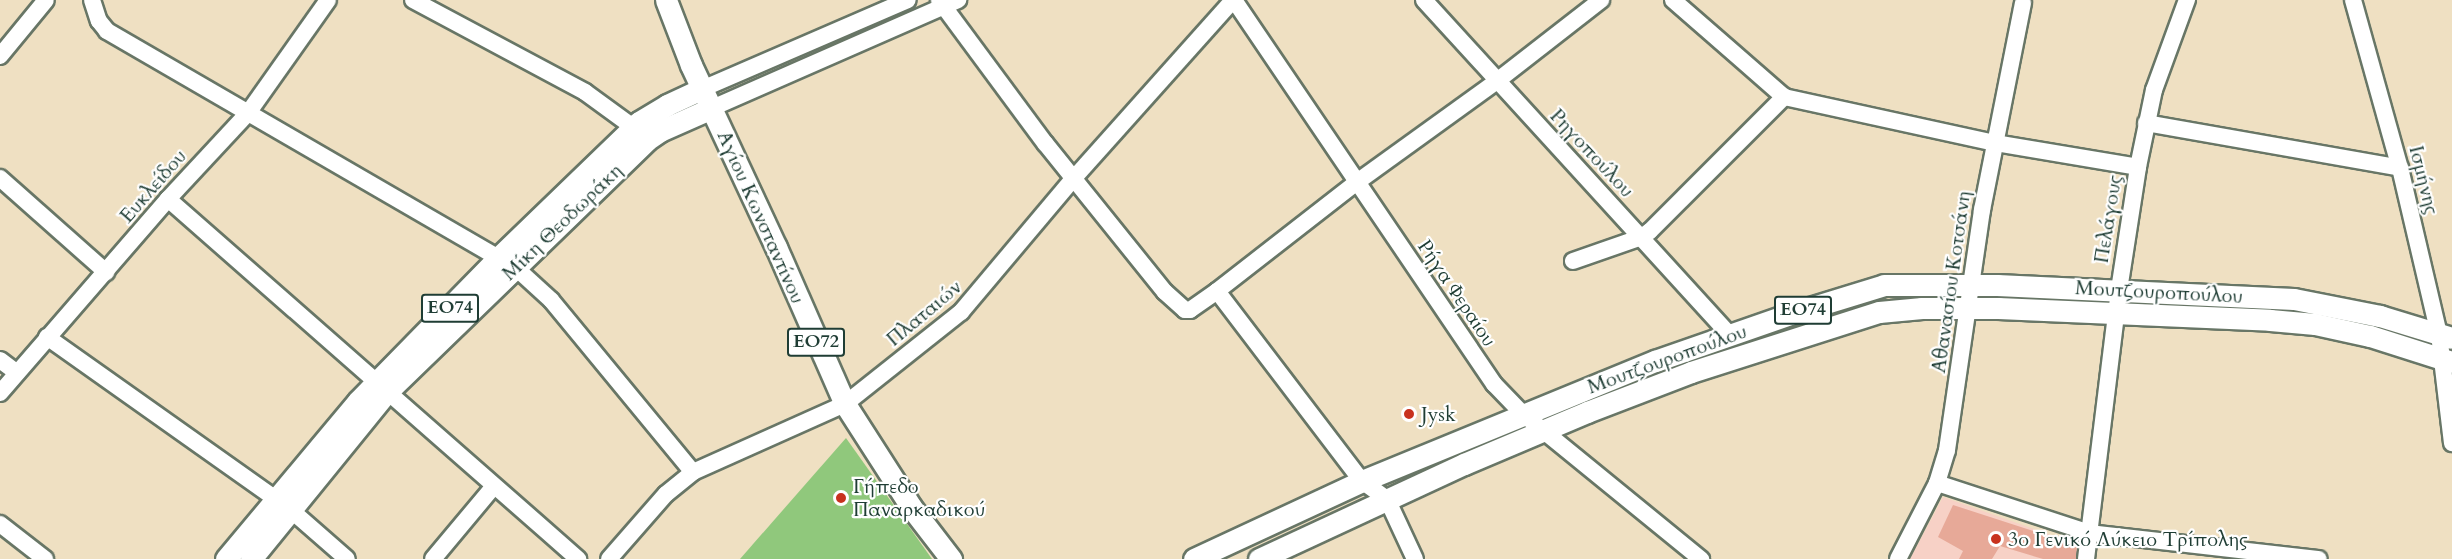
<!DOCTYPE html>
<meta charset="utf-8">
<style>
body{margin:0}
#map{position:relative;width:2452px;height:559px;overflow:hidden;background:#efe0c2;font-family:Cardo,serif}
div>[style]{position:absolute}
.built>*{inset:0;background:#f7d1c6}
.green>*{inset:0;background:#90c87c}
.building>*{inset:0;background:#e7a998}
.roads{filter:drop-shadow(2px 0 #687666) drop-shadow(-2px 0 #687666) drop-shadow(0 2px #687666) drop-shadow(0 -2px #687666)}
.minor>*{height:16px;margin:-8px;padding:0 8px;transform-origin:8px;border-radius:8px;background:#fff}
.major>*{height:21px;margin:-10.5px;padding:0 10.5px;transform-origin:10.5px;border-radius:10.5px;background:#fff}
.dots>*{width:16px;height:16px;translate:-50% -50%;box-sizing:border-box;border:3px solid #fff;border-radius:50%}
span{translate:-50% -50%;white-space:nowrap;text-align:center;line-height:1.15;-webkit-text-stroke:4.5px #fff;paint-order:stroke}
.shield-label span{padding:2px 4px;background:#fff;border:2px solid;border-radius:4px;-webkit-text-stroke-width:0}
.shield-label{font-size:18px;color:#1f3d34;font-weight:700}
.street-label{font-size:20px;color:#1f3d34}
.poi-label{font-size:20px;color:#1f3d34}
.left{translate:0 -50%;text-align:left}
</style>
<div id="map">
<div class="built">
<i style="clip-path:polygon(1943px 497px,2080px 545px,2077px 559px,1910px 559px)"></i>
</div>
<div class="green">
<i style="clip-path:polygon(846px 438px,932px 559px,740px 559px)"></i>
</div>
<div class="building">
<i style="clip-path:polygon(1953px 505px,2077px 545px,2076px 559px,2043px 559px,2000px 546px,1992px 559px,1959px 559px,1963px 551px,1938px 537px)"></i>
</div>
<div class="roads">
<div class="minor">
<i style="left:92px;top:0;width:22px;rotate:72deg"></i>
<i style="left:99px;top:21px;width:13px;rotate:51deg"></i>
<i style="left:107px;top:31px;width:473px;rotate:30.1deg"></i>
<i style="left:516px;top:268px;width:47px;rotate:42.4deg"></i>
<i style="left:551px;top:300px;width:223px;rotate:50.5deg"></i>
<i style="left:413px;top:0;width:195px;rotate:28.1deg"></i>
<i style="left:585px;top:92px;width:59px;rotate:36.1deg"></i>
<i style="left:939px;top:0;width:178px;rotate:53.5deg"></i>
<i style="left:1045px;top:143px;width:191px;rotate:51.2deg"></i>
<i style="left:1165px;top:292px;width:27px;rotate:42deg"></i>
<i style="left:1185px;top:310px;width:5px"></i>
<i style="left:1190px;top:310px;width:33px;rotate:-35deg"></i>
<i style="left:1217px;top:291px;width:177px;rotate:-37.9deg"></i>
<i style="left:1357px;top:182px;width:173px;rotate:-35.8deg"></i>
<i style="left:1497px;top:81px;width:132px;rotate:-37.9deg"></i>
<i style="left:1234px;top:0;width:464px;rotate:55.9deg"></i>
<i style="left:1494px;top:384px;width:42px;rotate:46deg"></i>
<i style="left:1523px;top:414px;width:230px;rotate:39.2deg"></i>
<i style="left:1424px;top:0;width:454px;rotate:47.6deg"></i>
<i style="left:1673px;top:0;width:147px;rotate:41.1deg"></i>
<i style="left:1784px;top:97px;width:216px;rotate:12.3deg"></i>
<i style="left:1995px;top:143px;width:145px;rotate:9.5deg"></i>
<i style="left:2353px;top:0;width:174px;rotate:74.4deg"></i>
<i style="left:2400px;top:168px;width:171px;rotate:76.8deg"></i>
<i style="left:2439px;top:334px;width:110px;rotate:83.2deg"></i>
<i style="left:0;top:56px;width:72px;rotate:-50.6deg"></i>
<i style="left:702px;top:89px;width:224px;rotate:-23.4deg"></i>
<i style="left:712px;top:108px;width:269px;rotate:-23.7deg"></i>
<i style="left:2146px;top:123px;width:258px;rotate:10deg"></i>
<i style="left:0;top:178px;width:142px;rotate:41.6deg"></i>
<i style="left:168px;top:199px;width:546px;rotate:41.28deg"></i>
<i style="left:1573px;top:261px;width:73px;rotate:-19.2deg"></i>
<i style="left:1642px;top:237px;width:10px;rotate:-37deg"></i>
<i style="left:1650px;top:231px;width:190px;rotate:-45deg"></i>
<i style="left:1217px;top:291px;width:239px;rotate:52.7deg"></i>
<i style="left:1362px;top:481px;width:31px;rotate:36deg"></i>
<i style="left:1387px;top:499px;width:66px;rotate:65deg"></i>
<i style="left:47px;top:337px;width:299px;rotate:35.3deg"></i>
<i style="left:291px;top:510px;width:74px;rotate:41.2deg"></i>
<i style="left:0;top:360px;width:21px;rotate:37deg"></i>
<i style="left:0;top:393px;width:257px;rotate:-49.1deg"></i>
<i style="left:168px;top:199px;width:117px;rotate:-47.1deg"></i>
<i style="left:248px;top:113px;width:138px;rotate:-54.7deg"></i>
<i style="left:1937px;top:483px;width:161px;rotate:18.1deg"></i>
<i style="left:2090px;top:533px;width:230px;rotate:6.5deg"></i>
<i style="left:0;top:524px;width:57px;rotate:37.9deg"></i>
<i style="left:433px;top:559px;width:95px;rotate:-50.1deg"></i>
<i style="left:609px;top:559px;width:86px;rotate:-48.8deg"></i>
<i style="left:666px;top:494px;width:35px;rotate:-39deg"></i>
<i style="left:693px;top:472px;width:167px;rotate:-24.1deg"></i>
<i style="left:845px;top:404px;width:148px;rotate:-38.4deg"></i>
<i style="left:961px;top:312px;width:175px;rotate:-49.9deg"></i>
<i style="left:1074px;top:178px;width:239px;rotate:-48.2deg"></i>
<i style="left:1898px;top:559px;width:85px;rotate:-62.8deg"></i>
<i style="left:1937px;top:483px;width:34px;rotate:-73deg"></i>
<i style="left:1947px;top:450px;width:243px;rotate:-81.7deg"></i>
<i style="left:1982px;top:210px;width:211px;rotate:-78.8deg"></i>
<i style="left:2086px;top:559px;width:271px;rotate:-83deg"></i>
<i style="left:2119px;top:290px;width:124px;rotate:-81.2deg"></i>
<i style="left:2138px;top:167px;width:79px;rotate:-78.3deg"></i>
<i style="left:2154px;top:90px;width:96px;rotate:-69.9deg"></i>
</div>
<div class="major">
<i style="left:666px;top:0;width:70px;rotate:69deg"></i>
<i style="left:691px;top:65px;width:201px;rotate:65deg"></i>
<i style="left:776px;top:247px;width:171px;rotate:66.3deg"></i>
<i style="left:845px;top:404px;width:122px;rotate:57.3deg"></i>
<i style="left:911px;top:507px;width:66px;rotate:52.4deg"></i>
<i style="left:226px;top:559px;width:206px;rotate:-50.1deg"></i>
<i style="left:358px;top:401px;width:202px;rotate:-45.6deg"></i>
<i style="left:499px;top:257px;width:194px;rotate:-44deg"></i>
<i style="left:639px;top:122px;width:33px;rotate:-31deg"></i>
<i style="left:667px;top:105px;width:38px;rotate:-25deg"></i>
<i style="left:251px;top:559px;width:214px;rotate:-50.9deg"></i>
<i style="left:386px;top:393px;width:363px;rotate:-44.1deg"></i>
<i style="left:647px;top:140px;width:16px;rotate:-35deg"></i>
<i style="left:660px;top:131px;width:57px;rotate:-23.9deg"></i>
<i style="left:1194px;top:559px;width:185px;rotate:-24.9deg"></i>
<i style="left:1362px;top:481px;width:317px;rotate:-22.3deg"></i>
<i style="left:1655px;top:361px;width:143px;rotate:-19.2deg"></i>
<i style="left:1790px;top:314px;width:98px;rotate:-17.1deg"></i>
<i style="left:1884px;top:285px;width:113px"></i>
<i style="left:1997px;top:285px;width:297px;rotate:2.7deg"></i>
<i style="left:2294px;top:299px;width:88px;rotate:11.2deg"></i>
<i style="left:2380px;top:316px;width:75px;rotate:17deg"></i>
<i style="left:1259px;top:559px;width:226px;rotate:-24.9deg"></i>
<i style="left:1464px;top:464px;width:134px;rotate:-22.9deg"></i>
<i style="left:1587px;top:412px;width:111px;rotate:-21deg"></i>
<i style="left:1691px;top:372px;width:197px;rotate:-17.7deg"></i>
<i style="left:1879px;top:312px;width:43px;rotate:-5.3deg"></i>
<i style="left:1922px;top:308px;width:76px"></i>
<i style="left:1998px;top:308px;width:272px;rotate:2.5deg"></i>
<i style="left:2270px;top:320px;width:45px;rotate:5.1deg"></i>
<i style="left:2315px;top:324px;width:56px;rotate:12.3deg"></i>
<i style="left:2370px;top:336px;width:86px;rotate:17.6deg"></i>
</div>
</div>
<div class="dots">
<i style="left:1409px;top:414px;background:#c8321e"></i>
<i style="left:841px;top:498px;background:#c8321e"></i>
<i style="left:1996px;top:539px;background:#c8321e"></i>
</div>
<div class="shield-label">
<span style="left:450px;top:308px">ΕΟ74</span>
<span style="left:1803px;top:310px">ΕΟ74</span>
<span style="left:816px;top:342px">ΕΟ72</span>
</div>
<div class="street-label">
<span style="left:1592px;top:153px;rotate:47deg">Ρηγοπούλου</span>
<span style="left:2424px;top:180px;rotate:76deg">Ισμήνης</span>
<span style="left:153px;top:186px;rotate:-49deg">Ευκλείδου</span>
<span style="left:761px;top:217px;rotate:66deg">Αγίου Κωνσταντίνου</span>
<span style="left:2108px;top:219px;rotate:-81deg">Πελάγους</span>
<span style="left:562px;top:222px;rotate:-44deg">Μίκη Θεοδωράκη</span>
<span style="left:1951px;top:282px;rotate:-82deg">Αθανασίου Κοτσάνη</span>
<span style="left:2159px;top:292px;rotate:3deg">Μουτζουροπούλου</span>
<span style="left:1457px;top:293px;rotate:56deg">Ρήγα Φεραίου</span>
<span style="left:924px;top:313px;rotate:-40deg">Πλαταιών</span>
<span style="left:1667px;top:359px;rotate:-20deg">Μουτζουροπούλου</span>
</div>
<div class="poi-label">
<span class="left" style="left:1421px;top:414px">Jysk</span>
<span class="left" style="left:853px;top:498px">Γήπεδο<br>Παναρκαδικού</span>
<span class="left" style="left:2008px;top:539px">3ο Γενικό Λύκειο Τρίπολης</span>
</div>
</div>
